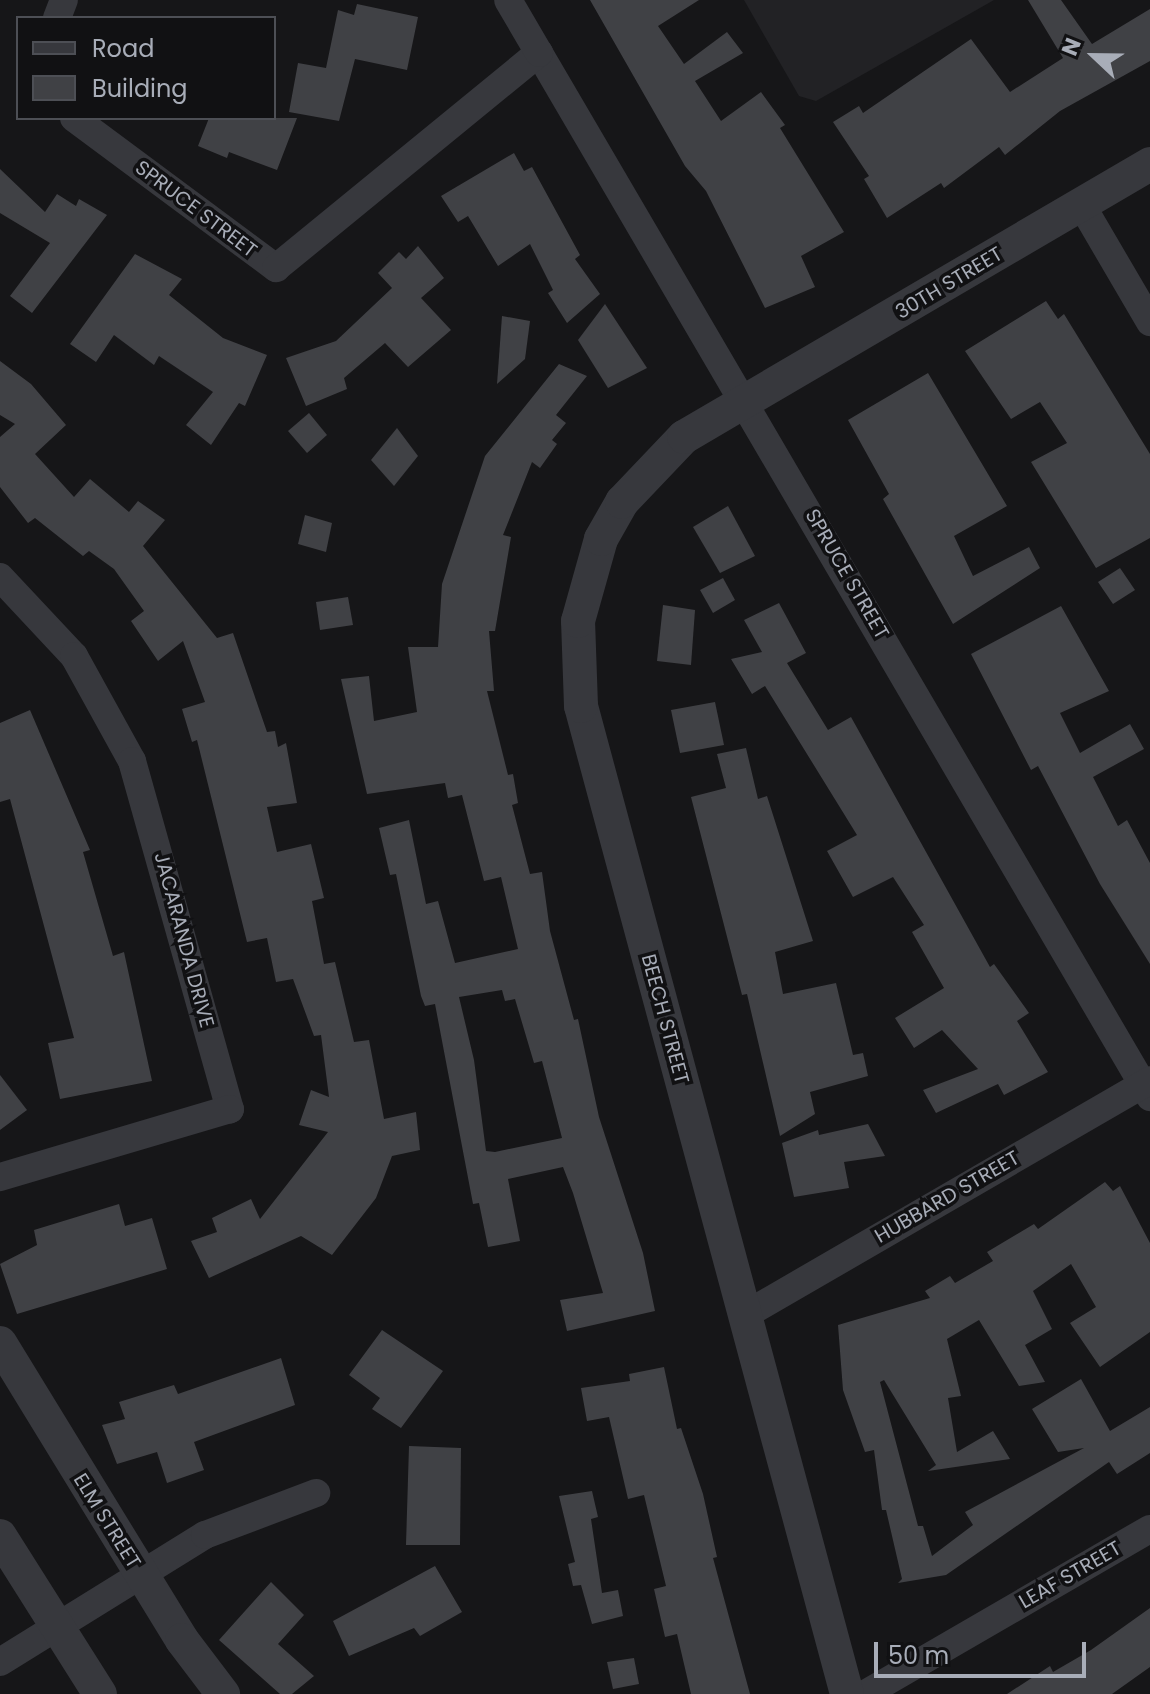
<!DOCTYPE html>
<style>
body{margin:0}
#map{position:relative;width:1150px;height:1694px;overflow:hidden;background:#161618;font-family:Poppins,sans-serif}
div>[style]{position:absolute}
.built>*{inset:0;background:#222225}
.building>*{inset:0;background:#404145}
.minor>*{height:28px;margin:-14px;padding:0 14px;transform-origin:14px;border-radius:14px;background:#37383d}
.tertiary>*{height:34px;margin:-17px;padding:0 17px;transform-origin:17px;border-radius:17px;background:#37383d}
span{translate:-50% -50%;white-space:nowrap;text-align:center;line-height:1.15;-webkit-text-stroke:7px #111113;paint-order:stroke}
.street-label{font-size:20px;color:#a8adb8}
.legend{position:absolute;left:16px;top:16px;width:260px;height:104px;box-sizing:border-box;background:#111113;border:2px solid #4d4f55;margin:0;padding:10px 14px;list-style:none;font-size:24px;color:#a8adb8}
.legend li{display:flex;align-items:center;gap:16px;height:40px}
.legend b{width:40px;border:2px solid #4d4f55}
.north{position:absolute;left:1054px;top:16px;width:80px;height:80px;-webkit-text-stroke:6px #111113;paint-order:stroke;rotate:292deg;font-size:22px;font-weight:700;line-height:32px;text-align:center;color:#a8adb8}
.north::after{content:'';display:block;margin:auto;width:28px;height:36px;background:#a8adb8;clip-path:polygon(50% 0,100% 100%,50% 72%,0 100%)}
.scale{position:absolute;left:874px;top:1642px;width:212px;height:36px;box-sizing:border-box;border:4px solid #a8adb8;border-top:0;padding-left:10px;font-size:24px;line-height:28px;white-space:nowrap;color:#a8adb8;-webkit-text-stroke:6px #111113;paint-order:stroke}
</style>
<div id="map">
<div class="built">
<i style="clip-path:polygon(744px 0,994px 0,816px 101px,799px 96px)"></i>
</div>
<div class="building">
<i style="clip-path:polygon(590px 0,699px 0,658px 26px,684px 64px,727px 32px,743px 53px,695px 81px,721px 121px,761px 92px,785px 125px,780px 128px,844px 232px,801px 256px,815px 287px,765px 308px,706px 191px,685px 166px)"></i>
<i style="clip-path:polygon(1028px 0,1061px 0,1092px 44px,1150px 9px,1150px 61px,1060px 111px,1005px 155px,999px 147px,944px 188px,941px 183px,887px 218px,864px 179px,869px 176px,833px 122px,859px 106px,863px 113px,971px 39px,1010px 92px,1063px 58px)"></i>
<i style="clip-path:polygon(357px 4px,418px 17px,407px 70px,355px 59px,339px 121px,289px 112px,298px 63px,326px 68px,338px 10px,354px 15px)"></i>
<i style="clip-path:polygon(209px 118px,297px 118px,277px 170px,229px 152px,227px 158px,198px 146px)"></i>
<i style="clip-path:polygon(514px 153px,524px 171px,532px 167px,580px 255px,575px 259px,600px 294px,567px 323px,548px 293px,553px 290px,530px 244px,498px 266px,468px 216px,458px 222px,441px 196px)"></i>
<i style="clip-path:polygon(0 169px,45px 212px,57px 194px,76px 206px,79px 199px,107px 215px,32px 313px,10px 296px,50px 243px,0 213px)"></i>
<i style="clip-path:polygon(418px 246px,444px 278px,421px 298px,451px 330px,408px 367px,385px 343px,344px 378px,347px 389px,306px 406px,286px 358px,336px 341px,392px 288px,378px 273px,399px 252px,406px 259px)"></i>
<i style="clip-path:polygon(135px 254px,182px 279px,169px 295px,223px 338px,267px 355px,245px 406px,239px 403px,211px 445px,186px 425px,213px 392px,159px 356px,154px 365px,114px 335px,96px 362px,70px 344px)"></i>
<i style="clip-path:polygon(1046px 301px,1058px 319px,1064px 314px,1150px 454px,1150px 538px,1096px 568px,1031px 462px,1067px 443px,1040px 402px,1011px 419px,965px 351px)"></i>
<i style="clip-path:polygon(605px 304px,647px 368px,608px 388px,578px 340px)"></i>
<i style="clip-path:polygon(502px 316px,530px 321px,525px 359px,497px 384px)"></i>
<i style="clip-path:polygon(0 361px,31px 384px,66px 425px,35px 454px,74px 497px,90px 479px,129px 512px,138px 501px,165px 520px,143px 546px,217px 638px,233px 633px,267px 732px,275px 731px,278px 747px,286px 743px,297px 803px,267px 807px,277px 852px,311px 844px,324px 898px,312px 901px,324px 964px,335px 962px,354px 1042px,369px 1040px,384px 1119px,416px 1112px,420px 1150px,392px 1156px,376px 1198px,332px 1255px,301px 1236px,209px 1278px,191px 1241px,217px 1232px,212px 1218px,251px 1199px,260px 1219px,328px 1132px,299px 1125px,311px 1090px,329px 1097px,321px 1035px,314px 1036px,293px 979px,276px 982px,267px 938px,247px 942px,197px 740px,192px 742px,182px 709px,205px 702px,183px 641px,158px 661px,131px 621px,144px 611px,114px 569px,89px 551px,83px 556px,35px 518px,28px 523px,0 487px,0 437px,15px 424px,0 415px)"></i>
<i style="clip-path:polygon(evenodd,559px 364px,587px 376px,556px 415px,566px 423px,552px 440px,557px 444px,540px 468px,532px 462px,503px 535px,511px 537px,495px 631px,489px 631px,494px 691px,487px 691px,508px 775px,513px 774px,518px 803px,512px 805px,530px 874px,542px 872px,550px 931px,574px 1020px,578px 1019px,599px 1117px,643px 1253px,655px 1311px,567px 1331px,560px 1300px,603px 1293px,573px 1193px,563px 1167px,508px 1179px,520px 1241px,488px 1247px,479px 1203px,473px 1204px,435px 1004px,425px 1006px,421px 996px,396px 874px,390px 875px,379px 828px,409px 820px,426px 904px,438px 901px,455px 963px,518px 949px,501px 877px,484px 881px,462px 795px,448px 798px,445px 783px,367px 794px,341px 679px,369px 676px,374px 721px,417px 712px,408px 647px,438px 647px,442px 584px,485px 456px,559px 364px,502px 990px,505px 1001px,515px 999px,534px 1063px,542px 1061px,562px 1138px,495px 1152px,486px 1151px,474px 1060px,459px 997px,502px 990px)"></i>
<i style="clip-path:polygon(928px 373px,1007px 506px,954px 536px,973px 576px,1029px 547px,1040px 568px,953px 624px,883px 499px,889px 494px,848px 420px)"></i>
<i style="clip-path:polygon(309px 413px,327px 435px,307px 453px,288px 431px)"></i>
<i style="clip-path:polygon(397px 428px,418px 456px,394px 486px,371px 460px)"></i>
<i style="clip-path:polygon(728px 506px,755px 556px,720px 573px,693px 527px)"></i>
<i style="clip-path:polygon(305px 515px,332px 523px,326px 552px,298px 544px)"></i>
<i style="clip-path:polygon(1120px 568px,1135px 590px,1113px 604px,1098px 582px)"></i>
<i style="clip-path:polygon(723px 578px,735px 600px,713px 613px,700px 590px)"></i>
<i style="clip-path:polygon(348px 597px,353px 625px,320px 630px,316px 602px)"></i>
<i style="clip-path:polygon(779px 603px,806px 653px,787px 663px,828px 730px,851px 717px,990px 967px,994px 964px,1029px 1013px,1017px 1021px,1048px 1072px,1004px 1095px,998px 1084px,936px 1113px,923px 1090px,978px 1069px,942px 1030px,914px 1048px,895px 1018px,944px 988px,912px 932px,924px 925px,893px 877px,853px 897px,827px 851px,857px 835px,765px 686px,752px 694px,731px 659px,762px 652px,744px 620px)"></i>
<i style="clip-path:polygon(663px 605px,695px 610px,691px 665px,657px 661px)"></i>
<i style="clip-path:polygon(1061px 606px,1109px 691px,1060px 713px,1080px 753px,1130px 724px,1144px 749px,1093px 777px,1118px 826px,1127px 820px,1150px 863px,1150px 964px,1100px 884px,1038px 766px,1031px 770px,971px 654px)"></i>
<i style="clip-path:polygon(715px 702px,724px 745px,680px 753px,671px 710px)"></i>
<i style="clip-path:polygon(30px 710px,90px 850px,83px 852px,113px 956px,124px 952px,152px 1081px,60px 1099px,48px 1043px,74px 1038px,10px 799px,0 802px,0 723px)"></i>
<i style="clip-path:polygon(746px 748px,758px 799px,767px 796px,813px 941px,775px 952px,783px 994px,836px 983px,853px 1055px,863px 1053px,868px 1076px,810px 1092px,815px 1114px,780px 1136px,747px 994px,742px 995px,691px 797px,726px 788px,717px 754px)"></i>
<i style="clip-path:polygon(0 1075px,27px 1110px,0 1130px)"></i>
<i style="clip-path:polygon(868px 1124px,885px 1156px,844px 1162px,849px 1188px,794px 1197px,782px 1143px,818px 1130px,819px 1135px)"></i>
<i style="clip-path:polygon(1105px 1182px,1113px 1191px,1120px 1186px,1150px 1243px,1150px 1332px,1100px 1367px,1070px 1323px,1096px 1307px,1071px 1264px,1033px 1291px,1052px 1329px,1025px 1345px,1045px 1382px,1019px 1386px,979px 1320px,947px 1339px,961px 1396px,948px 1398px,957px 1452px,993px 1431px,1010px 1459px,928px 1471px,936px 1465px,884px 1380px,880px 1382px,918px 1526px,923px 1526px,932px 1556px,973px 1525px,965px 1512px,1084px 1448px,1058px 1452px,1032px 1409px,1081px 1379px,1110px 1431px,1150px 1407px,1150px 1453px,1117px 1474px,1109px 1462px,946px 1575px,898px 1583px,902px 1579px,886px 1510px,882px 1510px,874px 1450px,865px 1452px,843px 1390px,838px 1325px,930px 1298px,925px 1291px,950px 1276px,955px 1283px,993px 1261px,987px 1252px,1034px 1224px,1038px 1229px)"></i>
<i style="clip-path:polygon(119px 1204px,125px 1226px,152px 1218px,167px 1269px,17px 1314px,0 1264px,37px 1245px,34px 1230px)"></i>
<i style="clip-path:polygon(382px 1330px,443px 1371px,401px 1428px,372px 1409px,380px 1398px,349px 1375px)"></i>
<i style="clip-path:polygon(281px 1358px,295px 1405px,194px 1442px,204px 1470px,167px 1483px,157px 1452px,117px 1464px,102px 1425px,125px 1419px,119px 1402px,174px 1385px,178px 1394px)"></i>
<i style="clip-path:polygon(664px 1367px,677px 1429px,681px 1428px,703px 1494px,717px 1557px,713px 1558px,750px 1694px,691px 1694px,677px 1634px,665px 1637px,654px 1589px,666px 1586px,644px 1495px,628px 1499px,609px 1417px,587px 1421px,581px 1388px,630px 1381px,629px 1374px)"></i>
<i style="clip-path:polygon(409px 1446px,461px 1448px,460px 1545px,406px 1545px)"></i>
<i style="clip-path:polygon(592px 1491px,598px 1517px,591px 1519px,602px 1593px,618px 1590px,623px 1616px,592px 1624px,581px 1585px,573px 1586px,568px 1564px,575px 1562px,559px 1496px)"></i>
<i style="clip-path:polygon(435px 1566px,462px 1612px,420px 1636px,414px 1628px,349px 1656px,333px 1621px)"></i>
<i style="clip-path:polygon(271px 1582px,304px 1615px,278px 1644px,314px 1676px,292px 1694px,280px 1694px,219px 1640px)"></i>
<i style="clip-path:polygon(1150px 1608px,1150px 1667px,1112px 1694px,1007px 1694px,1050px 1666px,1053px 1672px,1091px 1650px)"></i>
<i style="clip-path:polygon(634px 1658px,639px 1684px,613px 1689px,607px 1662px)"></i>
</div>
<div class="minor">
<i style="left:57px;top:18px;width:19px;rotate:-69deg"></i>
<i style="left:539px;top:53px;width:1210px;rotate:59.66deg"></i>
<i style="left:74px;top:118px;width:252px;rotate:36.6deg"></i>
<i style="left:276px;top:268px;width:340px;rotate:-39.3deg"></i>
<i style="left:539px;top:53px;width:61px;rotate:-120.3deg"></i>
<i style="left:1081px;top:204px;width:137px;rotate:59.7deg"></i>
<i style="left:0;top:577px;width:108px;rotate:46.9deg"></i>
<i style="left:74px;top:656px;width:120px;rotate:61.1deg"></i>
<i style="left:132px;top:761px;width:362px;rotate:74.3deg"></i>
<i style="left:230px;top:1109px;width:240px;rotate:163.5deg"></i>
<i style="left:745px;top:1315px;width:468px;rotate:-30.1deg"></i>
<i style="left:0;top:1662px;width:241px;rotate:-31.8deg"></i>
<i style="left:205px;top:1535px;width:119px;rotate:-20.7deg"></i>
<i style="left:865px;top:1694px;width:329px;rotate:-30.1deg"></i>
</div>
<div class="tertiary">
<i style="left:0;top:1343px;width:348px;rotate:58.5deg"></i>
<i style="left:182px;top:1640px;width:68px;rotate:52.8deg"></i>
<i style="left:0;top:1536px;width:187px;rotate:57.7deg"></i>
<i style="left:847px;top:1694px;width:1023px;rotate:-105.07deg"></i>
<i style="left:581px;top:706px;width:85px;rotate:-92deg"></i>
<i style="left:578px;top:621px;width:85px;rotate:-74.3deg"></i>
<i style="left:601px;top:539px;width:43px;rotate:-60.4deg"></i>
<i style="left:622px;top:502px;width:90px;rotate:-46.4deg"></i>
<i style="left:684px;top:437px;width:540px;rotate:-30.36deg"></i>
</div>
<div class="street-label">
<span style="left:196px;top:209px;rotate:37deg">SPRUCE STREET</span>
<span style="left:949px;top:283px;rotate:-31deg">30TH STREET</span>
<span style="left:847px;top:574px;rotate:60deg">SPRUCE STREET</span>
<span style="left:184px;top:940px;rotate:75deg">JACARANDA DRIVE</span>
<span style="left:665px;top:1019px;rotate:75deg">BEECH STREET</span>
<span style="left:947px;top:1197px;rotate:-30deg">HUBBARD STREET</span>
<span style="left:107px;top:1521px;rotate:58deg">ELM STREET</span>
<span style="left:1070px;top:1575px;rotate:-30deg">LEAF STREET</span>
</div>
<ul class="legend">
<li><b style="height:10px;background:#37383d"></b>Road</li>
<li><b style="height:22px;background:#404145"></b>Building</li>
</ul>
<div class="north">N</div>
<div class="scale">50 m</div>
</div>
